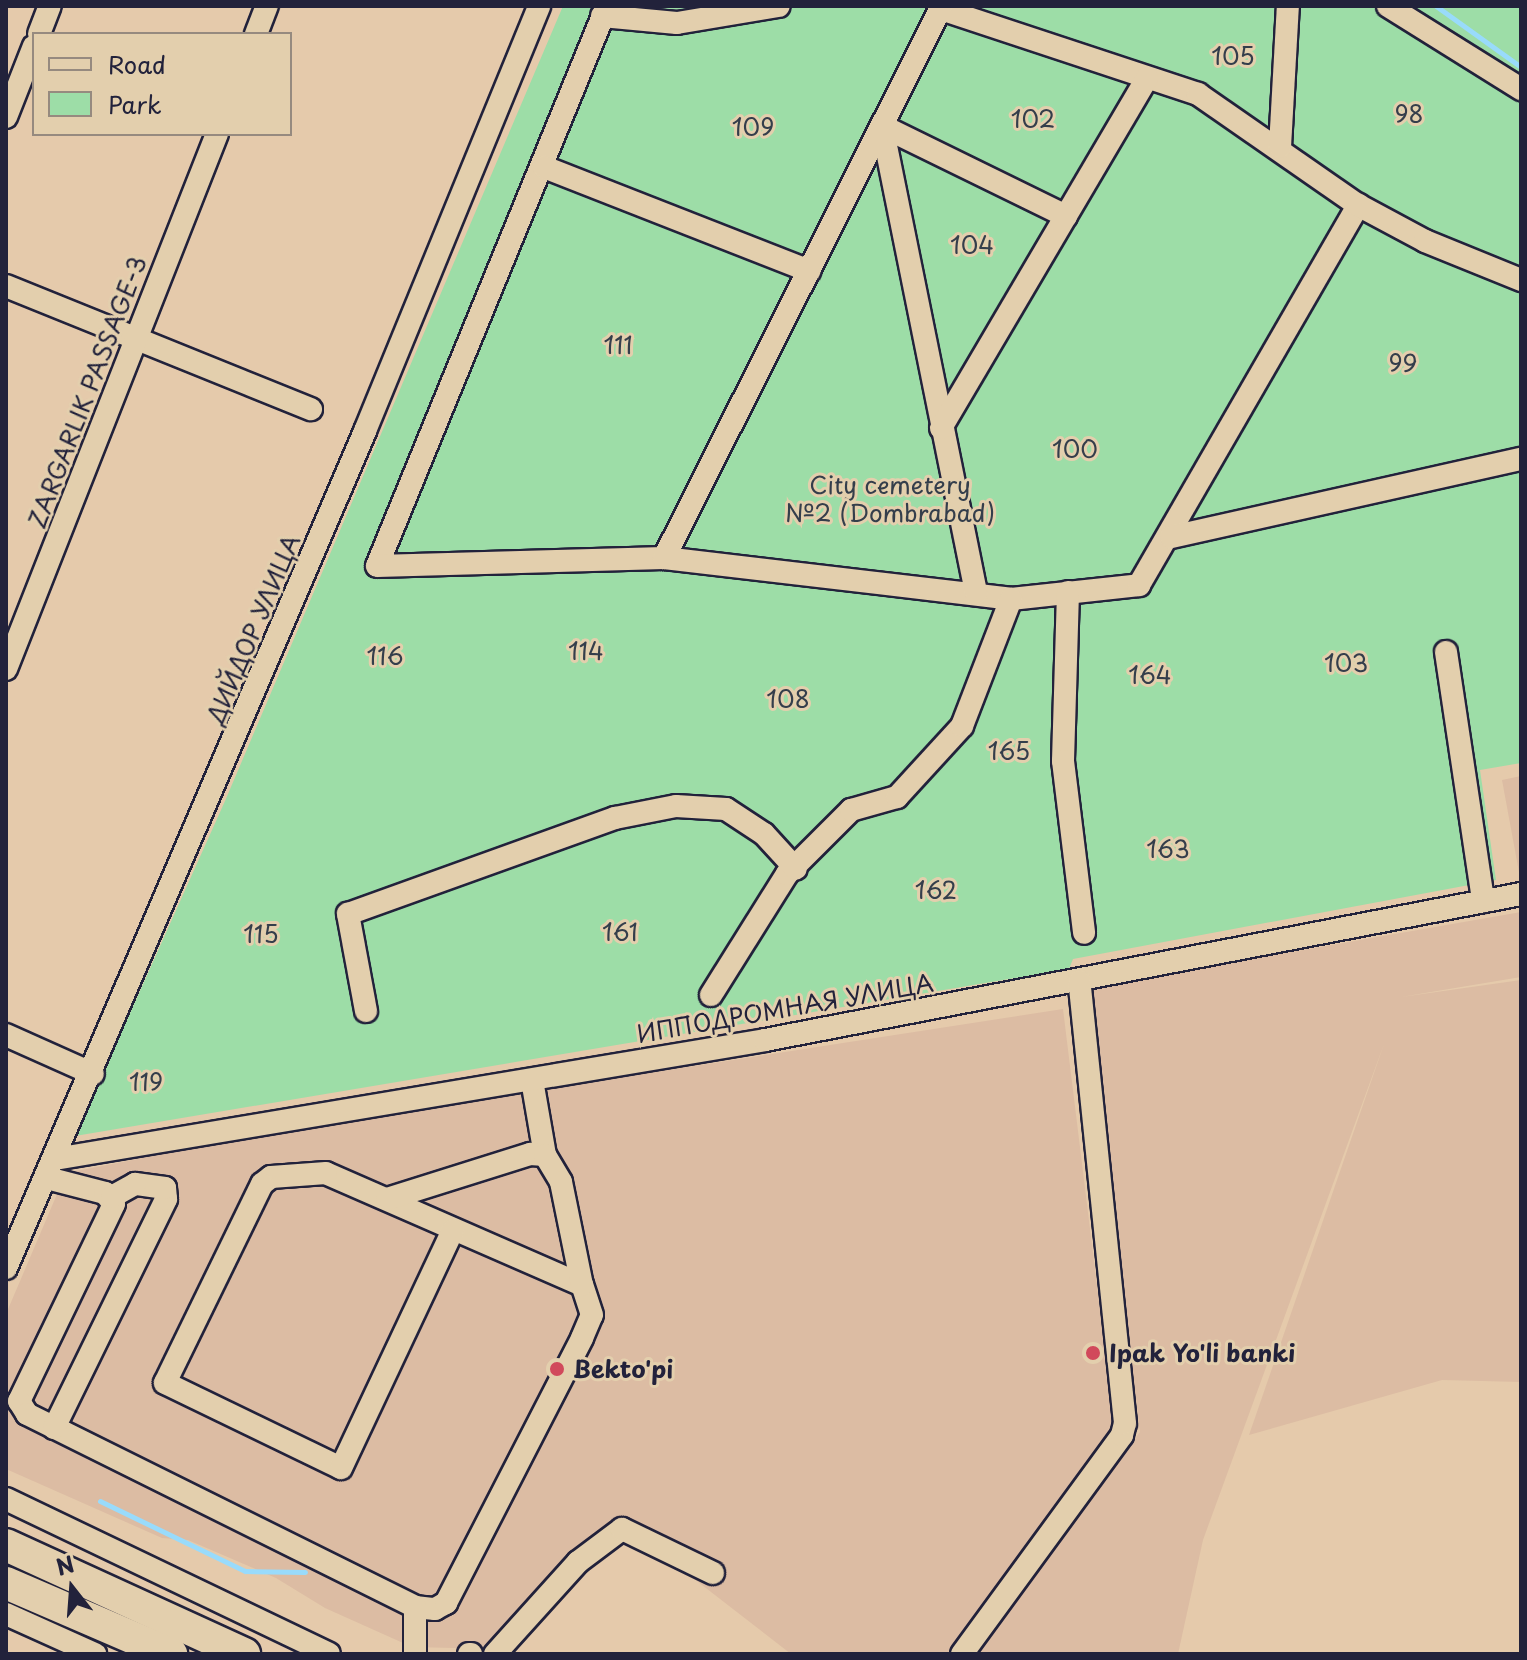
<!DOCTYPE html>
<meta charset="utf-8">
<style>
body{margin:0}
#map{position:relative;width:1527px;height:1660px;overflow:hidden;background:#e5caab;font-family:"Playpen Sans",sans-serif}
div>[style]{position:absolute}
.built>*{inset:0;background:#dcbca3}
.green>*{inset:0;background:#9ddda7}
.stream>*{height:5px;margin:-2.5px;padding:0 2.5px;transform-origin:2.5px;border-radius:2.5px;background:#99dbfb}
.roads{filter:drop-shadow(2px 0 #22223b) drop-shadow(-2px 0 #22223b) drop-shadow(0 2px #22223b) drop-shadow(0 -2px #22223b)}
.minor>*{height:22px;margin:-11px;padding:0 11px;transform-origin:11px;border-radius:11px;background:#e3cfad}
.highway>*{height:32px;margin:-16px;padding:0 16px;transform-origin:16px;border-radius:16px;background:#e3cfad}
.dots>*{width:22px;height:22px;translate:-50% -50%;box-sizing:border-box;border:4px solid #e3cfad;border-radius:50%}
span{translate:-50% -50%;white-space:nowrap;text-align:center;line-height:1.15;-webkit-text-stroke:6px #e3cfad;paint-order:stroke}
.park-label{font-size:24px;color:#343e4b}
.street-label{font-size:24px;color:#22223b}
.poi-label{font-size:24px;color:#22223b;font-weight:700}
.left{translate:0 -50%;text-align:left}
.frame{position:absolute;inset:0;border:8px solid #22223b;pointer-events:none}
.legend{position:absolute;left:32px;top:32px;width:260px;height:104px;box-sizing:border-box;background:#e3cfad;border:2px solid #968a7f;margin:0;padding:10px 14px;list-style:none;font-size:24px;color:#22223b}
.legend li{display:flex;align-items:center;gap:16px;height:40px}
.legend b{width:40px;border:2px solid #968a7f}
.north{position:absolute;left:32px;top:1548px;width:80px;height:80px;-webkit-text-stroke:6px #e3cfad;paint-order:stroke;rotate:343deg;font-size:22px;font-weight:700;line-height:32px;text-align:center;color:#22223b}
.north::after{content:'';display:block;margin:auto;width:28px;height:36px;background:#22223b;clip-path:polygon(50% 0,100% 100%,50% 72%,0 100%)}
</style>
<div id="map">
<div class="built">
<i style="clip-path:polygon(1521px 776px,1521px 883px,1502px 780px)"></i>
<i style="clip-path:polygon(1521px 912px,1521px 977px,1401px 997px,1521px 980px,1521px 1382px,1442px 1380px,1249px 1435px,1384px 1044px,1203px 1540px,1178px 1654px,975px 1654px,1140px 1432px,1086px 988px)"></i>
<i style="clip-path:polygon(1063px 1009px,1114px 1424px,951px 1654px,791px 1654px,618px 1520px,496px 1649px,412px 1647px,325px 1608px,276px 1578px,188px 1540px,162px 1538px,6px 1469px,6px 1314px,66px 1173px,307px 1126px)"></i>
</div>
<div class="green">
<i style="clip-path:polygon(563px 6px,1521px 6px,1521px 763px,1480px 770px,1496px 880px,1073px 959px,1069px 969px,75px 1136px,225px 801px)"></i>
</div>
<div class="stream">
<i style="left:1436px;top:6px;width:105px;rotate:35.7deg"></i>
<i style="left:100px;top:1501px;width:161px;rotate:25.8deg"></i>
<i style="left:245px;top:1571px;width:60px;rotate:1deg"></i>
</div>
<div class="roads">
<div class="minor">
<i style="left:607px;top:6px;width:605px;rotate:112.33deg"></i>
<i style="left:377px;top:566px;width:287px;rotate:-1.6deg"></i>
<i style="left:664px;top:558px;width:349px;rotate:6.7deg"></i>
<i style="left:1011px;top:599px;width:129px;rotate:-6.2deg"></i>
<i style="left:1139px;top:585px;width:439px;rotate:-60deg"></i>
<i style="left:1388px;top:6px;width:157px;rotate:32deg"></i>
<i style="left:941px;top:9px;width:271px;rotate:18.3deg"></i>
<i style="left:1198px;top:94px;width:195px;rotate:34.8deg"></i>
<i style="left:1358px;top:205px;width:76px;rotate:28.2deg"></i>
<i style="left:1425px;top:241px;width:104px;rotate:22.1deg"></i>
<i style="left:602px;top:16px;width:75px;rotate:5.3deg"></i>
<i style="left:677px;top:23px;width:103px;rotate:-9.5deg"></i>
<i style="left:39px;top:34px;width:30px;rotate:-69deg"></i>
<i style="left:256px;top:34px;width:30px;rotate:-69deg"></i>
<i style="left:6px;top:117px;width:76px;rotate:-68.5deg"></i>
<i style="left:882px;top:126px;width:477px;rotate:78.6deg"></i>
<i style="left:882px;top:126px;width:205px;rotate:26.1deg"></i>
<i style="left:1280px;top:147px;width:141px;rotate:-86.8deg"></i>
<i style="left:544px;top:167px;width:285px;rotate:21.4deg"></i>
<i style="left:6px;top:286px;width:329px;rotate:22deg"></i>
<i style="left:941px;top:428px;width:406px;rotate:-59.5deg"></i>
<i style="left:1171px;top:537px;width:359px;rotate:-12.6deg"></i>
<i style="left:664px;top:558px;width:618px;rotate:-63.27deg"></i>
<i style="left:1068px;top:592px;width:169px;rotate:91.7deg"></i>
<i style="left:1063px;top:761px;width:173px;rotate:83deg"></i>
<i style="left:1446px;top:652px;width:252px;rotate:81.5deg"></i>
<i style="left:6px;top:669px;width:575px;rotate:-68.48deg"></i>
<i style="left:711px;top:995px;width:143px;rotate:-57.9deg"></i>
<i style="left:787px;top:874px;width:91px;rotate:-45deg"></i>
<i style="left:851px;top:810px;width:48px;rotate:-15.8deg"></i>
<i style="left:897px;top:797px;width:96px;rotate:-47.5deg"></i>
<i style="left:962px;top:726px;width:136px;rotate:-68.9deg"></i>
<i style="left:366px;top:1011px;width:99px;rotate:-100.5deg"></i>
<i style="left:348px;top:914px;width:284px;rotate:-19.8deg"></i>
<i style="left:615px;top:818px;width:62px;rotate:-11.1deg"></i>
<i style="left:676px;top:806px;width:50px;rotate:3.4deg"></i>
<i style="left:726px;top:809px;width:45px;rotate:33.3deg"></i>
<i style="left:764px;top:834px;width:47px;rotate:47.6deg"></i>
<i style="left:6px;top:1035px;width:95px;rotate:24.1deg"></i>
<i style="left:532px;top:1080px;width:76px;rotate:80.2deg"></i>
<i style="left:55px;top:1159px;width:720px;rotate:-9.51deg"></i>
<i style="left:765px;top:1040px;width:770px;rotate:-10.93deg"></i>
<i style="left:47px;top:1178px;width:60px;rotate:14.5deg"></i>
<i style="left:105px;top:1193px;width:14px;rotate:51deg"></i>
<i style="left:114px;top:1204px;width:219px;rotate:115.7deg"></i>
<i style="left:19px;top:1401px;width:15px;rotate:58deg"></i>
<i style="left:27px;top:1414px;width:433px;rotate:26.4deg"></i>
<i style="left:415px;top:1607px;width:20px;rotate:6deg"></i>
<i style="left:435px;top:1609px;width:13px;rotate:-29deg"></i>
<i style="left:446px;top:1603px;width:298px;rotate:-62.8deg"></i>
<i style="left:582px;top:1338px;width:25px;rotate:-67deg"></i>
<i style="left:592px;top:1315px;width:32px;rotate:-108deg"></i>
<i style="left:582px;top:1285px;width:279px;rotate:-156.4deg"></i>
<i style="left:326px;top:1173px;width:55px;rotate:175.8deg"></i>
<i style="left:271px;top:1177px;width:11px;rotate:142deg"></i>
<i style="left:262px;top:1184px;width:221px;rotate:116deg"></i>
<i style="left:165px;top:1383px;width:195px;rotate:25.8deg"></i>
<i style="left:341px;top:1468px;width:263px;rotate:-64.8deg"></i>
<i style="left:387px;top:1199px;width:150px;rotate:-17.5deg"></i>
<i style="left:530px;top:1154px;width:15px;rotate:4deg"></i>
<i style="left:545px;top:1155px;width:31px;rotate:59deg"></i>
<i style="left:561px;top:1182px;width:105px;rotate:78.5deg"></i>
<i style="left:6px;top:1268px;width:911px;rotate:-66.78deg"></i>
<i style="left:365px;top:431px;width:459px;rotate:-67.7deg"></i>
<i style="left:54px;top:1428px;width:255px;rotate:-63.9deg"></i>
<i style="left:166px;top:1199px;width:11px;rotate:-95deg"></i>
<i style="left:165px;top:1188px;width:30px;rotate:-172deg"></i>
<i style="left:135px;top:1184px;width:26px;rotate:151deg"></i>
<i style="left:6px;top:1499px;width:358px;rotate:25.6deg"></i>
<i style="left:415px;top:1607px;width:47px;rotate:90deg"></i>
<i style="left:6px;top:1614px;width:98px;rotate:24.2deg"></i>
<i style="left:469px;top:1654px;width:2px"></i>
<i style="left:495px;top:1654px;width:124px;rotate:-47.9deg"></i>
<i style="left:578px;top:1562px;width:55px;rotate:-36.9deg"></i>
<i style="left:622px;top:1529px;width:101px;rotate:25.8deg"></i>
<i style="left:962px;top:1654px;width:271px;rotate:-53.8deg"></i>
<i style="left:1122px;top:1435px;width:12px;rotate:-76deg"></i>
<i style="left:1125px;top:1423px;width:444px;rotate:-95.9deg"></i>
</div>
<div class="highway">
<i style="left:6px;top:1545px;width:262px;rotate:24.6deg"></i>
<i style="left:6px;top:1583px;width:180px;rotate:23.3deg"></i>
</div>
</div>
<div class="dots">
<i style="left:1093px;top:1353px;background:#d1495b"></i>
<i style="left:557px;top:1369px;background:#d1495b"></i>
</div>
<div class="park-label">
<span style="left:1233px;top:56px">105</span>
<span style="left:1409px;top:114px">98</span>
<span style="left:1033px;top:119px">102</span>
<span style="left:753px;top:127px">109</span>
<span style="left:972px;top:245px">104</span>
<span style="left:618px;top:345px">111</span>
<span style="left:1403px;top:363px">99</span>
<span style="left:1075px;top:449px">100</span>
<span style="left:890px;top:499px">City cemetery<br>№2 (Dombrabad)</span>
<span style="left:586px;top:651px">114</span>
<span style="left:385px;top:656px">116</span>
<span style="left:1346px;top:663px">103</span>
<span style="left:1150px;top:675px">164</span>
<span style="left:788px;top:699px">108</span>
<span style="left:1009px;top:751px">165</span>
<span style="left:1168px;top:849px">163</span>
<span style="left:936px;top:890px">162</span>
<span style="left:620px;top:932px">161</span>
<span style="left:261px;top:934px">115</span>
<span style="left:146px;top:1082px">119</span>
</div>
<div class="street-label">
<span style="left:87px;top:392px;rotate:-69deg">ZARGARLIK PASSAGE-3</span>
<span style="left:253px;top:629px;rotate:-67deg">ДИЙДОР УЛИЦА</span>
<span style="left:785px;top:1008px;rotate:-10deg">ИППОДРОМНАЯ УЛИЦА</span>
</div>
<div class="poi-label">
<span class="left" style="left:1109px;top:1353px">Ipak Yo'li banki</span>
<span class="left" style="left:573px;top:1369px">Bekto'pi</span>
</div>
<div class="frame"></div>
<ul class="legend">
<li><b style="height:10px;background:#e3cfad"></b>Road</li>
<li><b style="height:22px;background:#9ddda7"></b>Park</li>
</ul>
<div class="north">N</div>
</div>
